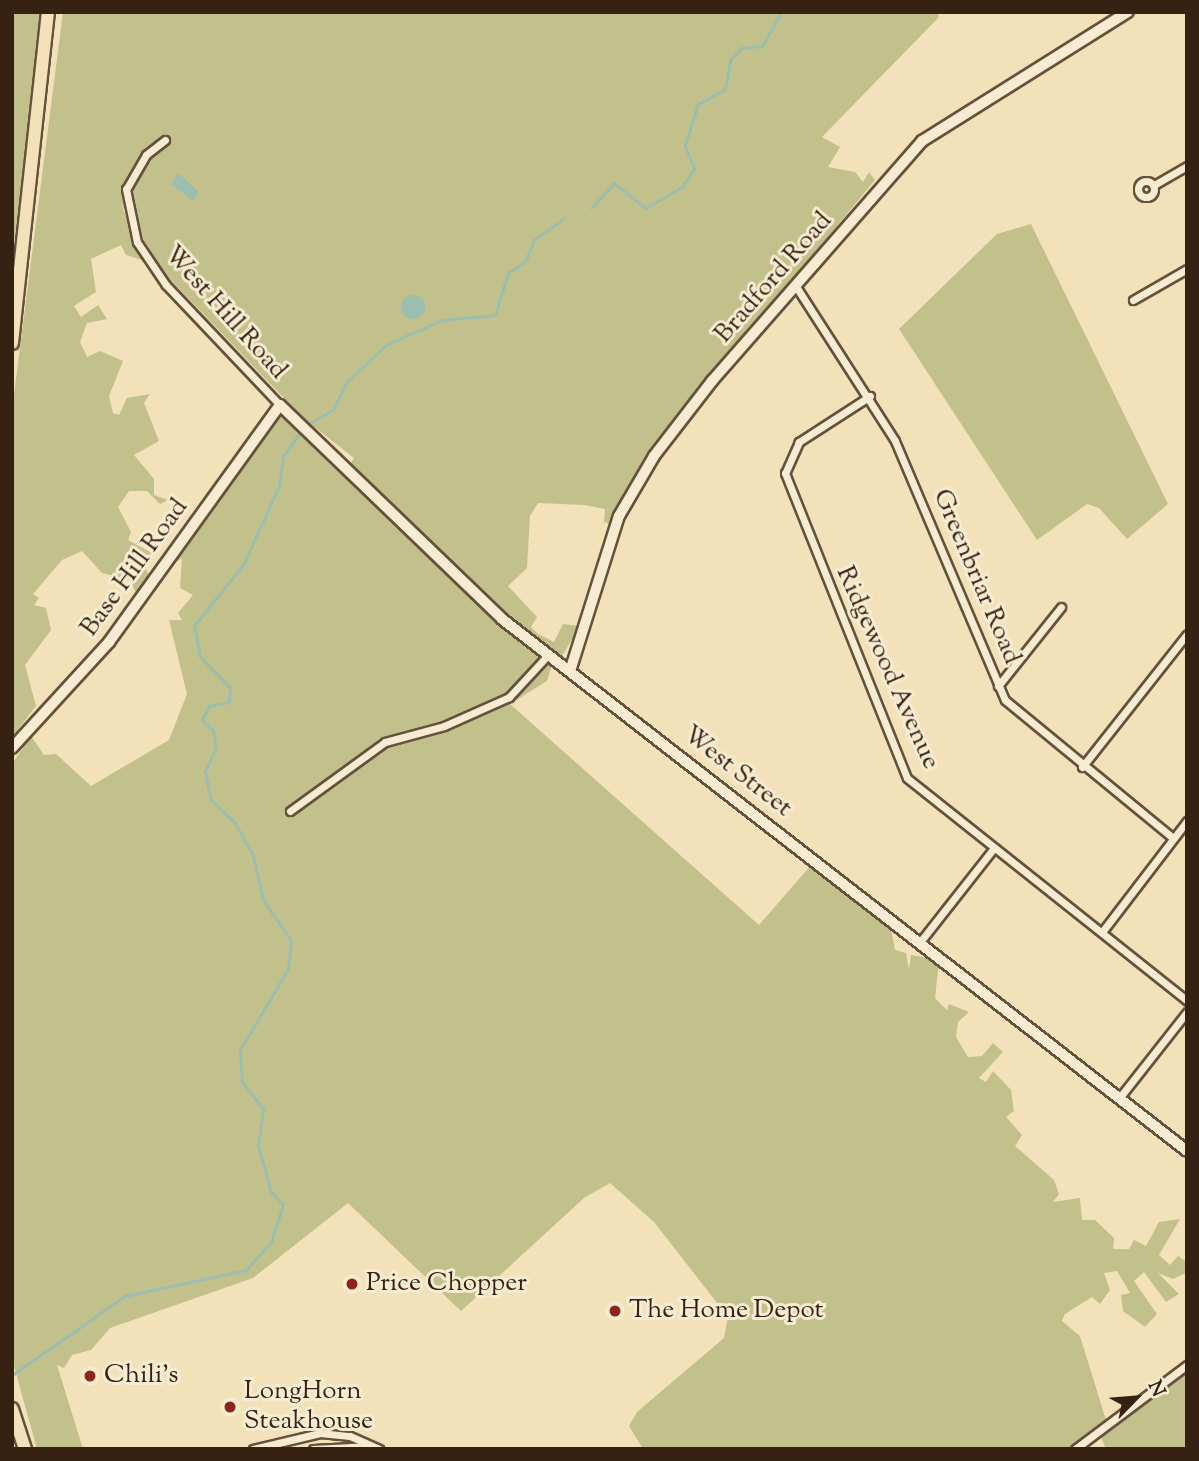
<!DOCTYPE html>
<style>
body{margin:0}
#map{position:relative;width:1199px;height:1461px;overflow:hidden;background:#f3e1ba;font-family:"Sorts Mill Goudy",serif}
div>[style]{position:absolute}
.green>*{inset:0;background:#c2c18b}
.water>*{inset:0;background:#9bbeaf}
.round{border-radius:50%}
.stream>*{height:2.5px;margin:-1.25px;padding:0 1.25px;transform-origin:1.25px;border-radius:1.25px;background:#9bbeaf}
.roads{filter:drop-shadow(2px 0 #65513c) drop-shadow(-2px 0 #65513c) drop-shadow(0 2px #65513c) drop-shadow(0 -2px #65513c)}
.street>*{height:7px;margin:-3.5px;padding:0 3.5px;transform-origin:3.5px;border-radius:3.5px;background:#f7ecd2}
.street>.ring{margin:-3.5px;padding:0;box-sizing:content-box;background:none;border:7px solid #f7ecd2;border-radius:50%}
.secondary>*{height:10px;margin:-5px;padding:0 5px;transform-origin:5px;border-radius:5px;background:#f7ecd2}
.highway>*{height:12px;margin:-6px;padding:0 6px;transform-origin:6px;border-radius:6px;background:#f3e1ba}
.dots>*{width:19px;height:19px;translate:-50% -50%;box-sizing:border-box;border:4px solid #f7ecd2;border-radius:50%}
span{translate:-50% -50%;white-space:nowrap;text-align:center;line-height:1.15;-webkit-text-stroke:6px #f7ecd2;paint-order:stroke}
.street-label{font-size:26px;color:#362112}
.poi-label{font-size:26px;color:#362112}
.left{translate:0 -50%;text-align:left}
.frame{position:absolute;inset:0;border:14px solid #362112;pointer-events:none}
.north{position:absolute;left:1101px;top:1363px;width:70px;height:70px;-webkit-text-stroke:5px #f7ecd2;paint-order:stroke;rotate:65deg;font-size:19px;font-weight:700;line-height:28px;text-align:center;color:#362112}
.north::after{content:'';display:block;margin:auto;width:24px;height:32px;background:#362112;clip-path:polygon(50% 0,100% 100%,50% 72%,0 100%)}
</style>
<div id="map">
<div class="green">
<i style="clip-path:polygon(12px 12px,43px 12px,12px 259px)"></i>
<i style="clip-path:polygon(63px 12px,937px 12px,939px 17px,822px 137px,840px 147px,828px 167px,855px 172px,863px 182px,869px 172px,875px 180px,657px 444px,612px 525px,604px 522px,605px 509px,584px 505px,538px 503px,530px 516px,527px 568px,508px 586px,537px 617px,531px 627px,538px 634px,554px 642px,563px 624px,580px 626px,562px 656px,501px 615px,351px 463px,354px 458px,302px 417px,166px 275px,121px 204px,145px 261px,126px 255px,121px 245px,91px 259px,96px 292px,74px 306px,81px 317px,98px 305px,107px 319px,87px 323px,80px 342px,87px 357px,100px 351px,123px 361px,109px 396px,113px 413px,119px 415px,127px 398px,150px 394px,144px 403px,159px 441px,134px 455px,154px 479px,154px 495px,168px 500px,160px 504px,147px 491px,129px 491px,118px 507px,131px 532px,128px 540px,152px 553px,145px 568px,150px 576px,136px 593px,130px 580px,102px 573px,82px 551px,62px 560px,33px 594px,39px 598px,34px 605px,46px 608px,51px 630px,25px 665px,36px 706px,12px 737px,12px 410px)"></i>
<i style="clip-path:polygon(1031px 224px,1168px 504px,1127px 539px,1099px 508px,1087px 504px,1037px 540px,899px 329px,997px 234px)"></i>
<i style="clip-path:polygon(281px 416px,455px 581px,553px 662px,547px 681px,510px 704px,759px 925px,813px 863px,890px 923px,895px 950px,906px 953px,909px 970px,911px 955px,939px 960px,935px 998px,947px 1010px,949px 1004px,969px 1012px,958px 1022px,956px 1037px,968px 1057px,982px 1056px,993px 1043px,1003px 1052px,979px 1078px,986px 1082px,993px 1071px,1011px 1090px,1014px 1111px,1006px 1117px,1022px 1135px,1015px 1146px,1054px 1180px,1059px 1194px,1053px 1202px,1080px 1198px,1082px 1220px,1095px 1220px,1114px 1238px,1113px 1249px,1129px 1249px,1134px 1240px,1146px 1246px,1159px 1222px,1180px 1219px,1159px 1255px,1170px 1265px,1178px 1256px,1187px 1262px,1186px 1273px,1173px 1279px,1158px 1273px,1179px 1294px,1166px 1302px,1144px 1272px,1134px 1281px,1157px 1314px,1145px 1327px,1123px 1311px,1121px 1295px,1130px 1293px,1117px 1271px,1104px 1273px,1110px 1290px,1100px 1304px,1092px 1297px,1065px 1314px,1062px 1321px,1080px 1336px,1106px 1420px,1078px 1443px,1071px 1449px,643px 1449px,629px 1426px,637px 1412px,724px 1338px,728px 1317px,654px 1222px,610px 1183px,584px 1198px,461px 1311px,348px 1203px,253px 1278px,110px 1328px,91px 1350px,72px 1355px,64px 1368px,57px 1365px,83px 1449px,37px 1449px,12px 1359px,12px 764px,31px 736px,44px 755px,56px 754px,91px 786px,169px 740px,187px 694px,169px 620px,182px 620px,178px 613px,193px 595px,180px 588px,182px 558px,166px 569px)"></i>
<i style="clip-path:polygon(1187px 1369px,1187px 1449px,1106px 1449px,1100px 1435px,1105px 1429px)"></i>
</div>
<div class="water">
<i style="clip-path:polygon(178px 173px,199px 192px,193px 201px,171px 184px)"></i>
<i class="round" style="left:401px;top:295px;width:24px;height:24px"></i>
</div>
<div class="stream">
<i style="left:591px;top:208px;width:34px;rotate:-47deg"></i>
<i style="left:614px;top:183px;width:41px;rotate:38deg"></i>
<i style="left:646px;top:208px;width:42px;rotate:-30.3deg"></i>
<i style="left:682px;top:187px;width:22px;rotate:-56deg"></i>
<i style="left:694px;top:169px;width:26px;rotate:-111deg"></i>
<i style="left:685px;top:145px;width:43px;rotate:-72.4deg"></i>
<i style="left:698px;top:104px;width:31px;rotate:-29deg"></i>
<i style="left:725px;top:89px;width:29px;rotate:-80deg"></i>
<i style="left:730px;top:60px;width:17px;rotate:-45deg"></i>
<i style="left:742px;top:48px;width:20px;rotate:-6deg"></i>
<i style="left:762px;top:46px;width:39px;rotate:-60deg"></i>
<i style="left:305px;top:426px;width:32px;rotate:-30deg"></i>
<i style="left:333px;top:410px;width:30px;rotate:-64deg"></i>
<i style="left:346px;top:383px;width:55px;rotate:-43.5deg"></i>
<i style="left:386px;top:345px;width:61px;rotate:-24.1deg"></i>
<i style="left:442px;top:320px;width:53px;rotate:-5.4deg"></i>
<i style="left:495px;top:315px;width:44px;rotate:-72.8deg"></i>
<i style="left:508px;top:273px;width:20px;rotate:-33deg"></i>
<i style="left:525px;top:262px;width:24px;rotate:-68deg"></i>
<i style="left:534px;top:240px;width:36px;rotate:-36deg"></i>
<i style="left:12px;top:1375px;width:138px;rotate:-35deg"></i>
<i style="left:125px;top:1296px;width:124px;rotate:-12.1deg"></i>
<i style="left:246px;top:1270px;width:38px;rotate:-48deg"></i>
<i style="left:271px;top:1242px;width:39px;rotate:-72deg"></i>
<i style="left:283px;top:1205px;width:18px;rotate:-133deg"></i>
<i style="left:271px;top:1192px;width:48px;rotate:-105.8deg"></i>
<i style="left:258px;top:1146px;width:37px;rotate:-82deg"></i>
<i style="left:263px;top:1109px;width:34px;rotate:-128deg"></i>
<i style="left:242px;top:1082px;width:32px;rotate:-94deg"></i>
<i style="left:240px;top:1050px;width:94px;rotate:-59.3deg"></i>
<i style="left:288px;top:969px;width:28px;rotate:-84deg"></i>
<i style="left:291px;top:941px;width:50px;rotate:-124.3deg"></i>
<i style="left:263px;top:900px;width:45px;rotate:-102.8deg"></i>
<i style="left:253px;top:856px;width:38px;rotate:-119deg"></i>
<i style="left:235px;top:823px;width:33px;rotate:-137deg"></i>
<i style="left:211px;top:801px;width:30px;rotate:-102deg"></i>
<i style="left:205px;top:772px;width:27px;rotate:-66deg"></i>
<i style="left:216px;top:747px;width:16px;rotate:-101deg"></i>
<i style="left:213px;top:731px;width:16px;rotate:-135deg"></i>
<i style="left:202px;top:720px;width:16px;rotate:-63deg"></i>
<i style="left:209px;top:706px;width:20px;rotate:-11deg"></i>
<i style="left:229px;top:702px;width:14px;rotate:-86deg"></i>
<i style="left:230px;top:688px;width:43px;rotate:-134.1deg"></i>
<i style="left:200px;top:657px;width:32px;rotate:-101deg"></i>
<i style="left:194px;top:626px;width:78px;rotate:-51.2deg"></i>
<i style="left:243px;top:565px;width:87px;rotate:-65.5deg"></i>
<i style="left:279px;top:486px;width:29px;rotate:-82deg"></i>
<i style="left:283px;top:457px;width:32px;rotate:-55deg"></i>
</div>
<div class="roads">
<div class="street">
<i style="left:165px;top:140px;width:24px;rotate:142deg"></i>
<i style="left:146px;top:155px;width:39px;rotate:120deg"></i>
<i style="left:126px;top:189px;width:54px;rotate:78.3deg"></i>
<i style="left:137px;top:242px;width:52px;rotate:56deg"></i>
<i style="left:166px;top:285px;width:166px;rotate:46.5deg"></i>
<i class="ring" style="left:1138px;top:181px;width:9px;height:9px"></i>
<i style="left:1154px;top:185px;width:38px;rotate:-30deg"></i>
<i style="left:795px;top:285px;width:185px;rotate:57.3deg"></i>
<i style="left:895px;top:441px;width:281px;rotate:67deg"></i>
<i style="left:1005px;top:700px;width:217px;rotate:39.4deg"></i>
<i style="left:1133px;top:300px;width:62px;rotate:-29.9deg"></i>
<i style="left:870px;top:396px;width:85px;rotate:147.1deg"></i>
<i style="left:799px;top:442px;width:34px;rotate:114deg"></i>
<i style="left:785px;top:473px;width:328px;rotate:68.2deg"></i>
<i style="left:907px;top:778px;width:358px;rotate:38.5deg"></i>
<i style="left:998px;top:686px;width:101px;rotate:-51.4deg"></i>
<i style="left:1082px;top:767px;width:169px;rotate:-51.7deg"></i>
<i style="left:290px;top:811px;width:117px;rotate:-36deg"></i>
<i style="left:385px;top:742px;width:61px;rotate:-15.2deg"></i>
<i style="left:444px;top:726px;width:71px;rotate:-24deg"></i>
<i style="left:509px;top:697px;width:59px;rotate:-47.1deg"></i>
<i style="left:1102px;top:932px;width:140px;rotate:-52.6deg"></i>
<i style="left:920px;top:942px;width:120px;rotate:-51.8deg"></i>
<i style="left:1120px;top:1097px;width:108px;rotate:-51.8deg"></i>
<i style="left:253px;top:1449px;width:69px;rotate:-13.4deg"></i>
<i style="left:320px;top:1433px;width:30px;rotate:6deg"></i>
<i style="left:350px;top:1436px;width:32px;rotate:24deg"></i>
<i style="left:313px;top:1449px;width:58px;rotate:-3deg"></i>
<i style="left:1075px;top:1449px;width:140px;rotate:-36.9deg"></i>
</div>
<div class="secondary">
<i style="left:571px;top:668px;width:159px;rotate:-72.5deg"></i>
<i style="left:619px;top:516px;width:69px;rotate:-59.7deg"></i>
<i style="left:654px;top:456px;width:95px;rotate:-52.3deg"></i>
<i style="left:712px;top:381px;width:319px;rotate:-48.8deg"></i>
<i style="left:922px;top:141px;width:243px;rotate:-32.1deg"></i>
<i style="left:12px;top:748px;width:144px;rotate:-47.5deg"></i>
<i style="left:109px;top:642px;width:292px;rotate:-54.2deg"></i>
<i style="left:280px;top:405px;width:308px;rotate:43.9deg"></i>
<i style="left:502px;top:619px;width:867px;rotate:37.83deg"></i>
</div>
<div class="highway">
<i style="left:12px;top:343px;width:333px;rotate:-83.8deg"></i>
<i style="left:12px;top:1409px;width:42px;rotate:72deg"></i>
</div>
</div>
<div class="dots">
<i style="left:352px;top:1284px;background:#8f2418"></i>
<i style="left:615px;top:1311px;background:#8f2418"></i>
<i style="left:90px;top:1376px;background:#8f2418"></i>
<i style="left:230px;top:1407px;background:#8f2418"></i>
</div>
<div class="street-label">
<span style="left:774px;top:278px;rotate:-49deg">Bradford Road</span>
<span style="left:225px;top:313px;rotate:48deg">West Hill Road</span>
<span style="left:135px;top:568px;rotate:-54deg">Base Hill Road</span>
<span style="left:976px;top:577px;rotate:67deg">Greenbriar Road</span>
<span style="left:887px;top:668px;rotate:66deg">Ridgewood Avenue</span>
<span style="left:737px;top:772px;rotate:38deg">West Street</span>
</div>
<div class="poi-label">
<span class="left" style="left:366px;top:1284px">Price Chopper</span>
<span class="left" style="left:629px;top:1311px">The Home Depot</span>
<span class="left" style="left:104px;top:1376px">Chili's</span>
<span class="left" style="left:244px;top:1407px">LongHorn<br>Steakhouse</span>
</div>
<div class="frame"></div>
<div class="north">N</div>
</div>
